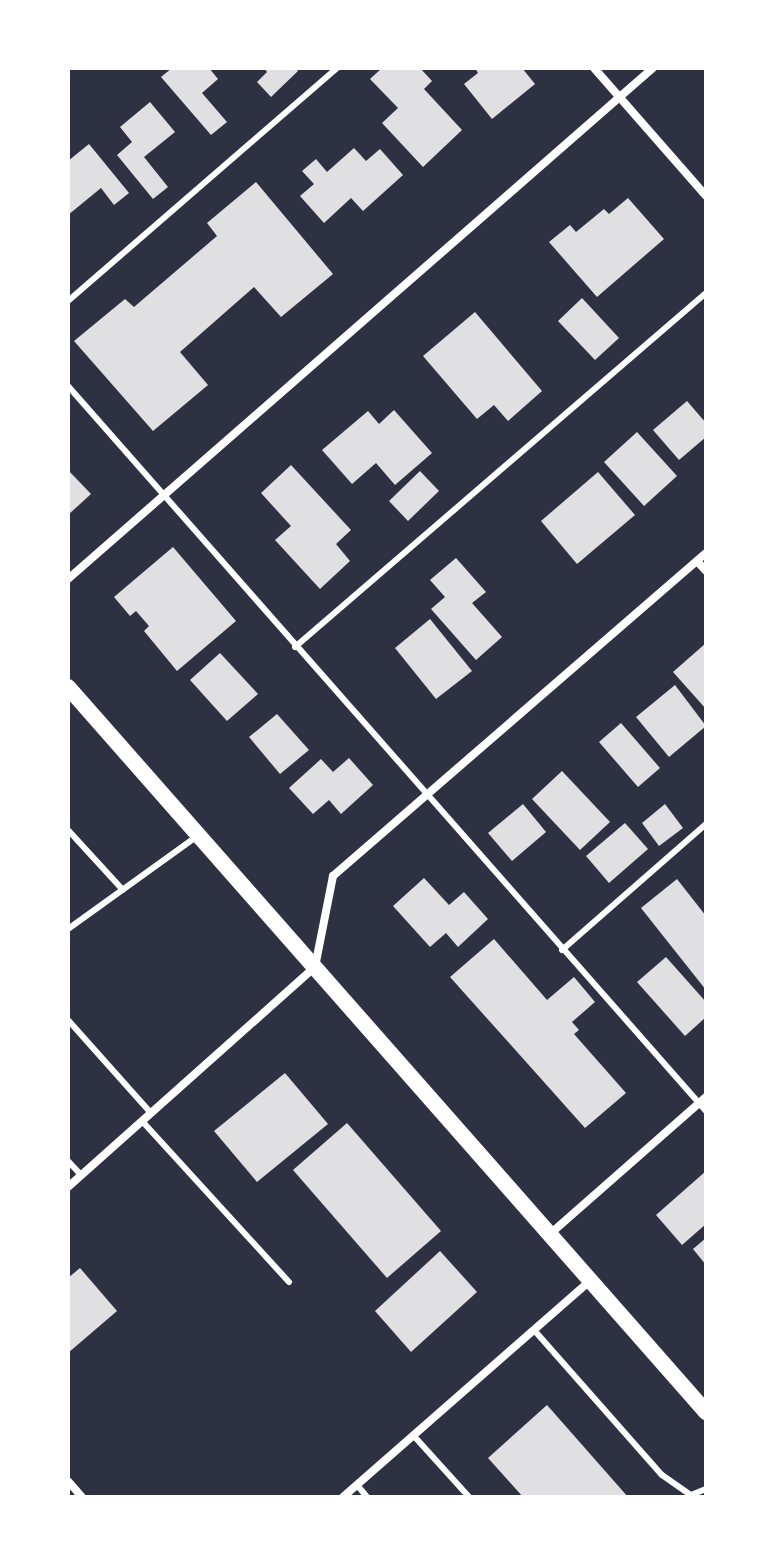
<!DOCTYPE html>
<style>
body{margin:0}
#map{position:relative;width:774px;height:1565px;overflow:hidden;background:#2d3142;font-family:Lato,sans-serif}
div>[style]{position:absolute}
.building>*{inset:0;background:#e0e0e3}
.service>*{height:6px;margin:-3px;padding:0 3px;transform-origin:3px;border-radius:3px;background:#fff}
.minor>*{height:8px;margin:-4px;padding:0 4px;transform-origin:4px;border-radius:4px;background:#fff}
.secondary>*{height:16px;margin:-8px;padding:0 8px;transform-origin:8px;border-radius:8px;background:#fff}
span{translate:-50% -50%;white-space:nowrap;text-align:center;line-height:1.15;-webkit-text-stroke:7px #fff;paint-order:stroke}
.frame{position:absolute;inset:0;border:70px solid #fff;pointer-events:none}
</style>
<div id="map">
<div class="building">
<i style="clip-path:polygon(172px 68px,209px 68px,218px 79px,202px 93px,227px 122px,211px 135px,161px 77px)"></i>
<i style="clip-path:polygon(264px 68px,295px 68px,298px 71px,271px 97px,257px 82px,267px 72px)"></i>
<i style="clip-path:polygon(382px 68px,420px 68px,432px 81px,424px 89px,462px 130px,423px 167px,382px 123px,398px 108px,370px 79px)"></i>
<i style="clip-path:polygon(475px 68px,522px 68px,535px 84px,492px 119px,464px 84px,478px 73px)"></i>
<i style="clip-path:polygon(150px 102px,175px 132px,144px 157px,168px 187px,153px 199px,117px 155px,132px 142px,120px 127px)"></i>
<i style="clip-path:polygon(89px 144px,129px 193px,114px 205px,101px 188px,68px 215px,68px 161px)"></i>
<i style="clip-path:polygon(354px 148px,366px 161px,380px 149px,403px 175px,363px 211px,351px 198px,324px 223px,300px 196px,314px 184px,302px 171px,316px 159px,327px 172px)"></i>
<i style="clip-path:polygon(256px 182px,333px 274px,281px 317px,254px 287px,180px 352px,208px 385px,153px 431px,74px 341px,125px 299px,134px 307px,217px 236px,207px 223px)"></i>
<i style="clip-path:polygon(628px 198px,664px 239px,597px 297px,549px 242px,570px 225px,576px 232px,604px 209px,609px 214px)"></i>
<i style="clip-path:polygon(582px 298px,619px 338px,595px 360px,558px 321px)"></i>
<i style="clip-path:polygon(475px 312px,542px 391px,508px 421px,494px 405px,477px 419px,423px 356px)"></i>
<i style="clip-path:polygon(687px 401px,706px 423px,706px 437px,679px 460px,653px 430px)"></i>
<i style="clip-path:polygon(394px 410px,432px 453px,395px 485px,376px 463px,352px 484px,322px 450px,368px 411px,379px 424px)"></i>
<i style="clip-path:polygon(637px 432px,677px 476px,644px 506px,604px 462px)"></i>
<i style="clip-path:polygon(291px 465px,351px 530px,336px 544px,350px 561px,320px 589px,275px 540px,291px 526px,261px 493px)"></i>
<i style="clip-path:polygon(68px 470px,91px 494px,68px 515px)"></i>
<i style="clip-path:polygon(420px 471px,439px 491px,408px 521px,389px 501px)"></i>
<i style="clip-path:polygon(598px 472px,635px 515px,577px 564px,541px 521px)"></i>
<i style="clip-path:polygon(173px 547px,236px 621px,177px 671px,144px 631px,149px 626px,136px 611px,130px 616px,114px 597px)"></i>
<i style="clip-path:polygon(456px 558px,486px 592px,472px 603px,502px 637px,476px 660px,431px 609px,445px 597px,430px 580px)"></i>
<i style="clip-path:polygon(430px 619px,472px 671px,436px 699px,395px 648px)"></i>
<i style="clip-path:polygon(706px 643px,706px 709px,673px 672px)"></i>
<i style="clip-path:polygon(220px 653px,258px 694px,227px 721px,190px 680px)"></i>
<i style="clip-path:polygon(675px 685px,706px 726px,669px 757px,636px 717px)"></i>
<i style="clip-path:polygon(277px 714px,309px 750px,280px 774px,249px 737px)"></i>
<i style="clip-path:polygon(621px 723px,660px 768px,638px 787px,599px 742px)"></i>
<i style="clip-path:polygon(349px 758px,373px 785px,341px 814px,329px 800px,313px 814px,289px 788px,321px 759px,333px 772px)"></i>
<i style="clip-path:polygon(562px 771px,610px 822px,580px 850px,532px 799px)"></i>
<i style="clip-path:polygon(523px 804px,546px 832px,512px 861px,488px 833px)"></i>
<i style="clip-path:polygon(665px 804px,683px 828px,659px 846px,642px 823px)"></i>
<i style="clip-path:polygon(625px 823px,648px 849px,609px 883px,586px 856px)"></i>
<i style="clip-path:polygon(424px 878px,449px 905px,464px 892px,488px 919px,458px 947px,446px 933px,430px 947px,393px 906px)"></i>
<i style="clip-path:polygon(677px 879px,706px 916px,706px 990px,641px 908px)"></i>
<i style="clip-path:polygon(494px 939px,547px 1000px,574px 977px,595px 1002px,572px 1022px,579px 1030px,574px 1034px,626px 1093px,585px 1128px,450px 977px)"></i>
<i style="clip-path:polygon(666px 957px,706px 1002px,706px 1017px,685px 1036px,637px 982px)"></i>
<i style="clip-path:polygon(285px 1073px,328px 1124px,257px 1182px,214px 1131px)"></i>
<i style="clip-path:polygon(347px 1123px,441px 1231px,387px 1278px,293px 1170px)"></i>
<i style="clip-path:polygon(706px 1171px,706px 1224px,682px 1245px,656px 1215px)"></i>
<i style="clip-path:polygon(706px 1238px,706px 1265px,693px 1249px)"></i>
<i style="clip-path:polygon(440px 1251px,477px 1292px,411px 1352px,375px 1311px)"></i>
<i style="clip-path:polygon(80px 1268px,117px 1311px,68px 1353px,68px 1278px)"></i>
<i style="clip-path:polygon(547px 1405px,628px 1497px,523px 1497px,488px 1458px)"></i>
</div>
<div class="service">
<i style="left:68px;top:301px;width:356px;rotate:-40.9deg"></i>
<i style="left:68px;top:386px;width:966px;rotate:48.65deg"></i>
<i style="left:295px;top:647px;width:542px;rotate:-40.74deg"></i>
<i style="left:68px;top:830px;width:81px;rotate:47.5deg"></i>
<i style="left:68px;top:929px;width:158px;rotate:-35.7deg"></i>
<i style="left:562px;top:950px;width:191px;rotate:-41.2deg"></i>
<i style="left:68px;top:1020px;width:125px;rotate:48.3deg"></i>
<i style="left:142px;top:1121px;width:218px;rotate:47.6deg"></i>
<i style="left:68px;top:1161px;width:19px;rotate:47deg"></i>
<i style="left:534px;top:1330px;width:193px;rotate:48.6deg"></i>
<i style="left:662px;top:1475px;width:35px;rotate:35deg"></i>
<i style="left:691px;top:1495px;width:16px;rotate:-22deg"></i>
<i style="left:413px;top:1435px;width:84px;rotate:47.9deg"></i>
<i style="left:357px;top:1485px;width:16px;rotate:50deg"></i>
</div>
<div class="minor">
<i style="left:594px;top:68px;width:170px;rotate:48.8deg"></i>
<i style="left:697px;top:561px;width:13px;rotate:48deg"></i>
<i style="left:68px;top:579px;width:777px;rotate:-41.14deg"></i>
<i style="left:68px;top:1187px;width:331px;rotate:-41.7deg"></i>
<i style="left:315px;top:967px;width:93px;rotate:-78.8deg"></i>
<i style="left:333px;top:876px;width:493px;rotate:-40.9deg"></i>
<i style="left:550px;top:1234px;width:208px;rotate:-41.3deg"></i>
<i style="left:68px;top:1481px;width:21px;rotate:49deg"></i>
<i style="left:343px;top:1497px;width:328px;rotate:-41.2deg"></i>
</div>
<div class="secondary">
<i style="left:68px;top:687px;width:966px;rotate:48.65deg"></i>
</div>
<div class="frame"></div>
</div>
